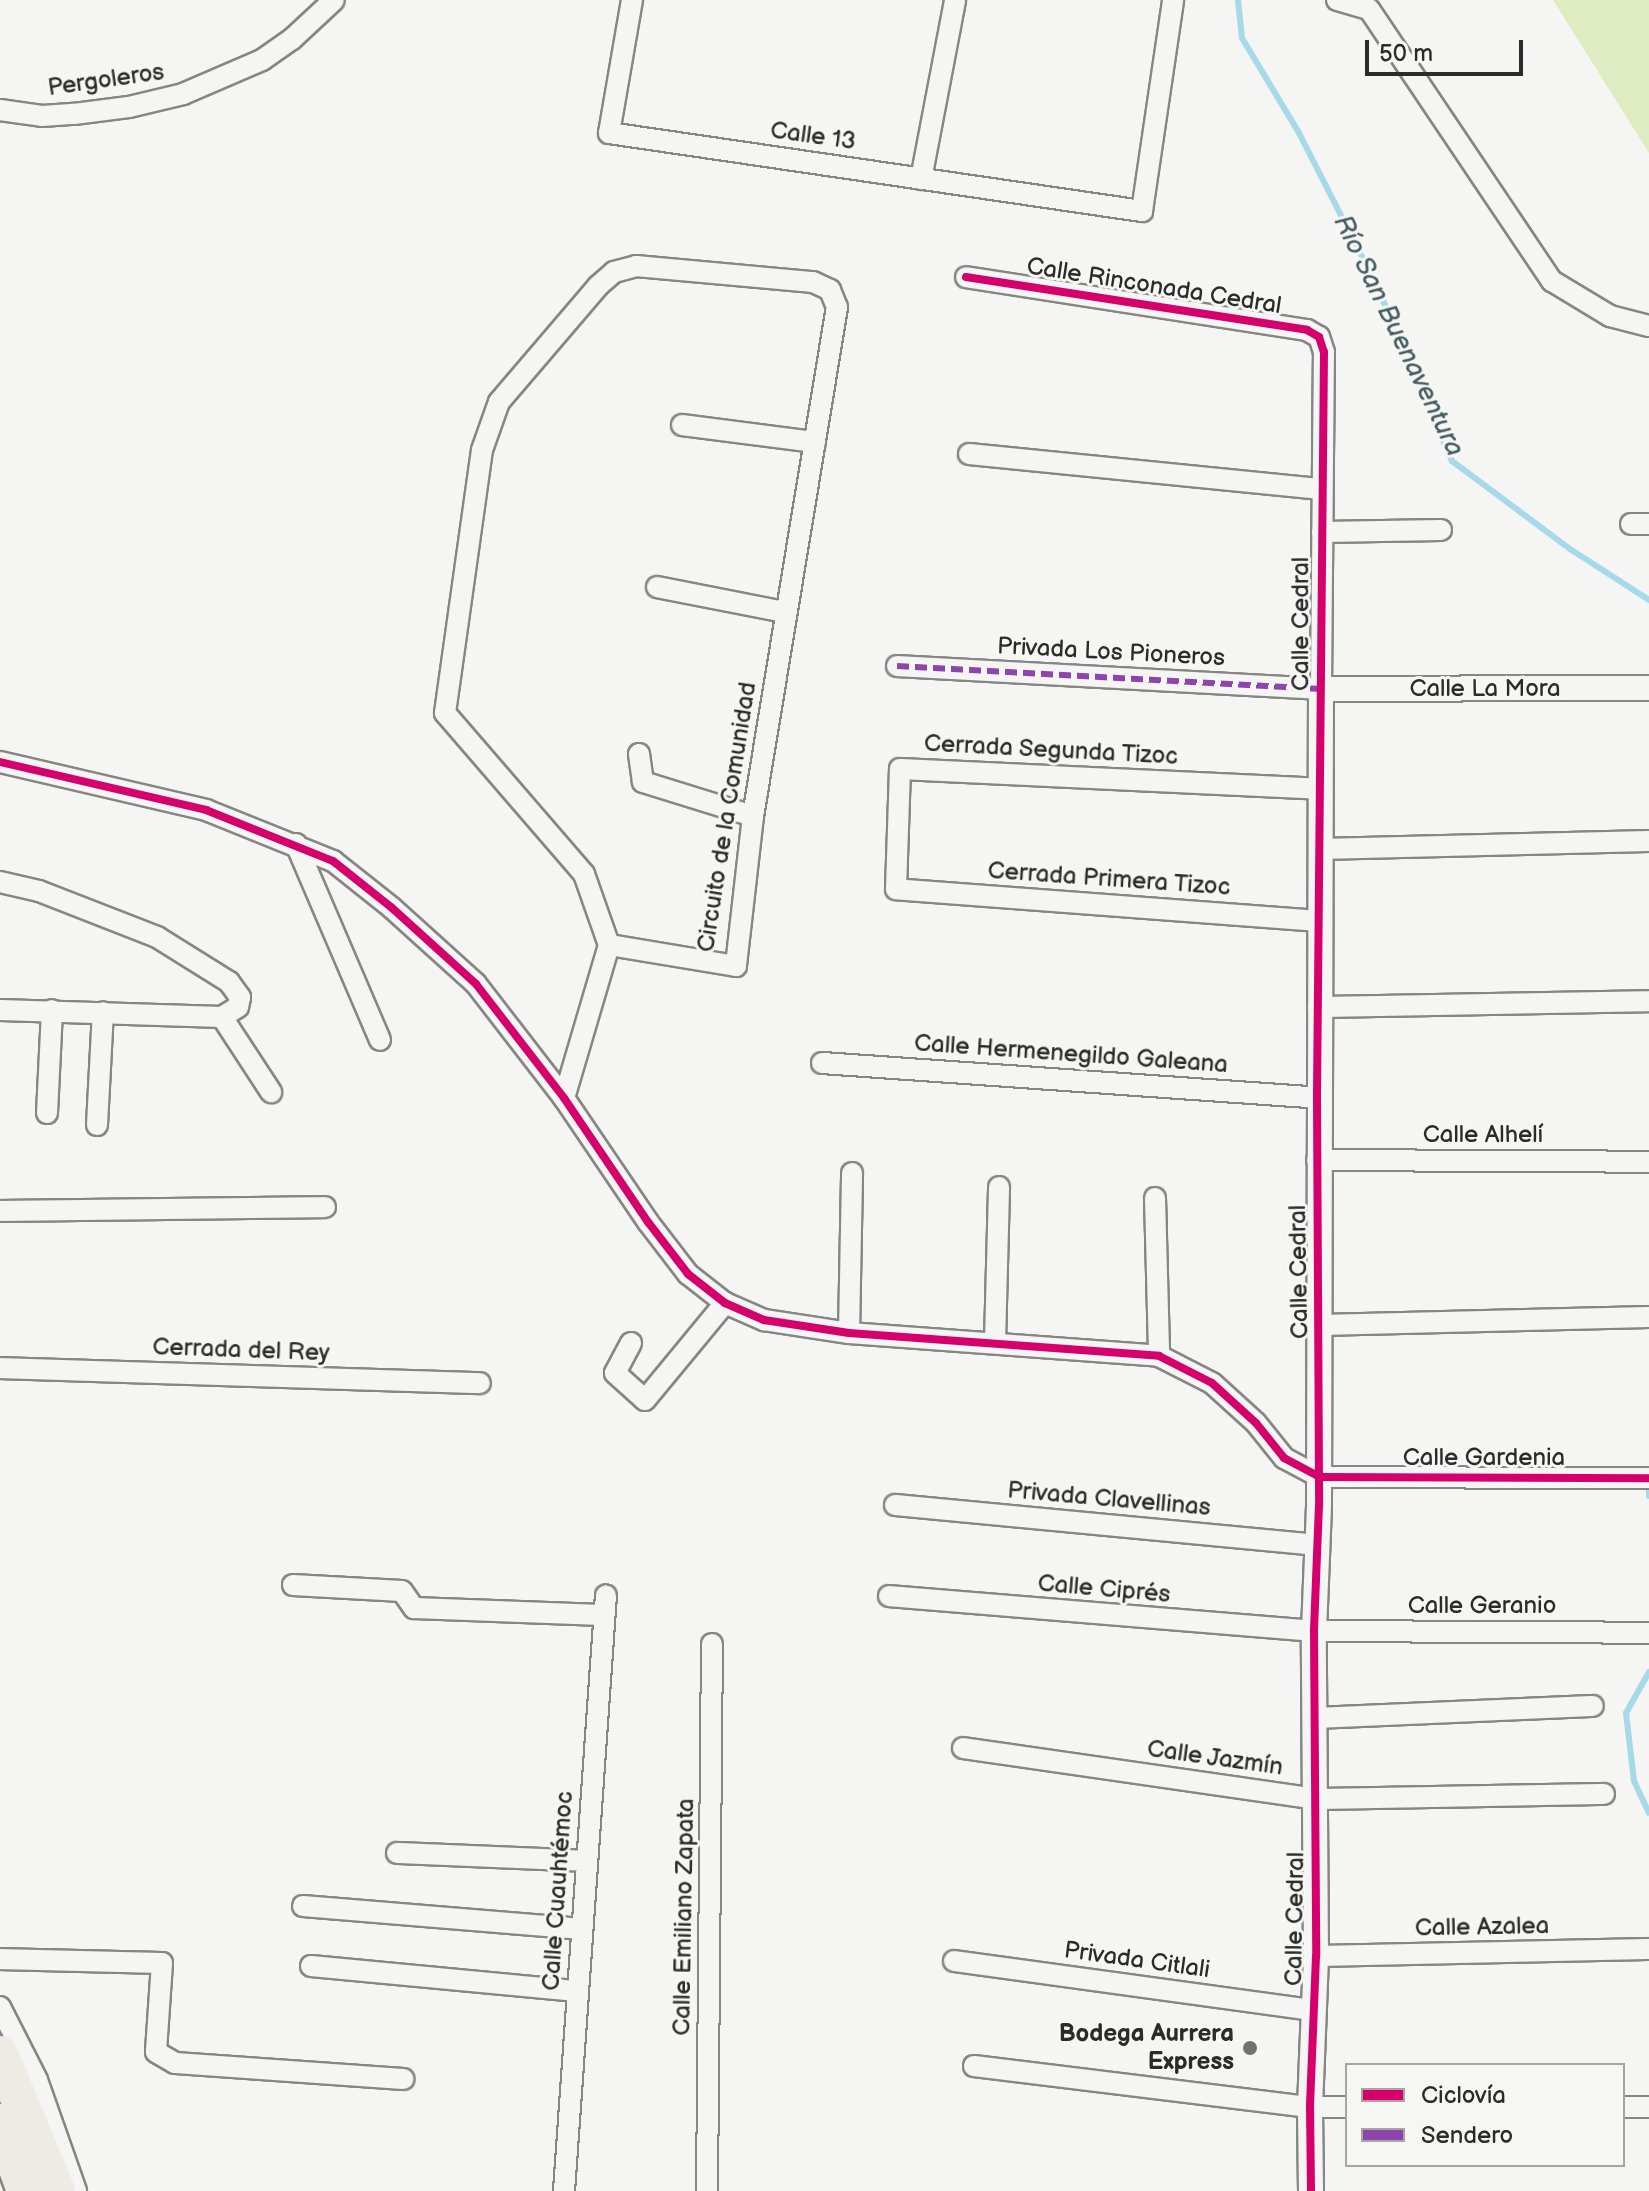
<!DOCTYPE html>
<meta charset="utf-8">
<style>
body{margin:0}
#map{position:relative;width:1649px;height:2191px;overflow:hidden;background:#f5f5f3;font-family:"Balsamiq Sans",sans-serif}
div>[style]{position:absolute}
.green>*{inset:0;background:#dfebc1}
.stream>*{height:6px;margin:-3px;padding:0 3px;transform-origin:3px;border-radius:3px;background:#a6d9e9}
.roads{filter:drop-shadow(2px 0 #868685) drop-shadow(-2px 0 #868685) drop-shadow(0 2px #868685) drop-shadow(0 -2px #868685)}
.minor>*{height:20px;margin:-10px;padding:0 10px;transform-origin:10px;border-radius:10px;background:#f5f5f3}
.tertiary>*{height:24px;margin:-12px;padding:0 12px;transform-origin:12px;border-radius:12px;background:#f5f5f3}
.motorway>*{height:36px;margin:-18px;padding:0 18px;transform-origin:18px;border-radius:18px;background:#eeebe4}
.quiet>*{height:6px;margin-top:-3px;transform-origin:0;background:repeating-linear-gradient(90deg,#8e44ad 0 12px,transparent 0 18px)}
.cycleway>*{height:8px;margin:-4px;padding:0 4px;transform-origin:4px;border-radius:4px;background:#d6006c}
.dots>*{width:22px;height:22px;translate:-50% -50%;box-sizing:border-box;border:4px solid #f6f6f2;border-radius:50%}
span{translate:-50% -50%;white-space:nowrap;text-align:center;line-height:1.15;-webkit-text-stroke:6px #f6f6f2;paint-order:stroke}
.street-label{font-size:24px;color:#2b2b2b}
.poi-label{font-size:24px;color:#2b2b2b;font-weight:700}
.right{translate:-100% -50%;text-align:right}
.water-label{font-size:26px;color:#465c63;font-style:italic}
.legend{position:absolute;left:1345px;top:2063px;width:280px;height:104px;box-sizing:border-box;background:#f6f6f2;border:2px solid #a5a5a2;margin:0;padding:10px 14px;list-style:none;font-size:24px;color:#2b2b2b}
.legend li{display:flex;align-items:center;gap:16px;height:40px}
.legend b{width:40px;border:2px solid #a5a5a2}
.scale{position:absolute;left:1365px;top:40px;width:158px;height:36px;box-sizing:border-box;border:4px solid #2b2b2b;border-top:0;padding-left:10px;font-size:24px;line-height:28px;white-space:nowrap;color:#2b2b2b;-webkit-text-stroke:6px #f6f6f2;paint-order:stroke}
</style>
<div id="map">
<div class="green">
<i style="clip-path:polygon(1553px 0,1649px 0,1649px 153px)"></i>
</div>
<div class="stream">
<i style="left:1238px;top:0;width:38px;rotate:84deg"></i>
<i style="left:1242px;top:38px;width:111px;rotate:59deg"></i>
<i style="left:1299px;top:133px;width:169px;rotate:63deg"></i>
<i style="left:1376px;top:284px;width:193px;rotate:66.8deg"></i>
<i style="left:1452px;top:461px;width:147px;rotate:36.7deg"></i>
<i style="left:1570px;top:549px;width:94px;rotate:32.8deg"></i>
<i style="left:1649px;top:1485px;width:11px;rotate:90deg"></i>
<i style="left:1649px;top:1672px;width:47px;rotate:119.3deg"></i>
<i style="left:1626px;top:1713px;width:68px;rotate:83.3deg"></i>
<i style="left:1634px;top:1781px;width:35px;rotate:65deg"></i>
</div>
<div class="roads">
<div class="minor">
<i style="left:632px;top:0;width:135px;rotate:99.8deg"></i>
<i style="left:609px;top:133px;width:539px;rotate:8.33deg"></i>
<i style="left:1142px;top:211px;width:213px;rotate:-81.6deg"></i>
<i style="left:1337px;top:0;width:33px;rotate:16deg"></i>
<i style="left:1369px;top:9px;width:328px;rotate:56.1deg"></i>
<i style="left:1552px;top:281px;width:68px;rotate:31.1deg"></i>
<i style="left:1610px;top:316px;width:40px;rotate:14.4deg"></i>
<i style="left:0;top:110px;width:42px;rotate:8.1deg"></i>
<i style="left:42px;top:116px;width:32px;rotate:-4deg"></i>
<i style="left:74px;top:114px;width:55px;rotate:-7.3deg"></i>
<i style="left:129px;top:107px;width:56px;rotate:-13.5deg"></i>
<i style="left:183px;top:94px;width:86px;rotate:-23.3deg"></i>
<i style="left:262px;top:60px;width:37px;rotate:-35deg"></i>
<i style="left:292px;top:39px;width:57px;rotate:-42.9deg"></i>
<i style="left:921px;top:179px;width:182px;rotate:-79.2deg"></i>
<i style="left:636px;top:266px;width:178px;rotate:5.2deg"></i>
<i style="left:813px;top:282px;width:19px;rotate:25deg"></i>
<i style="left:830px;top:290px;width:18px;rotate:68deg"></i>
<i style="left:837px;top:307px;width:516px;rotate:99.37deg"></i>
<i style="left:753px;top:816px;width:151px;rotate:96.5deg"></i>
<i style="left:736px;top:966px;width:129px;rotate:-170.6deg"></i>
<i style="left:609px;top:945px;width:75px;rotate:-109.4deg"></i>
<i style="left:584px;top:874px;width:213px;rotate:-130.8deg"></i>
<i style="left:445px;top:713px;width:266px;rotate:-82deg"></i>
<i style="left:482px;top:450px;width:51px;rotate:-70.5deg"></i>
<i style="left:499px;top:402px;width:153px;rotate:-49.5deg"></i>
<i style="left:598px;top:286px;width:21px;rotate:-41deg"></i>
<i style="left:614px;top:272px;width:23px;rotate:-15deg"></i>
<i style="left:682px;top:425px;width:134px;rotate:7.3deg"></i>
<i style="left:969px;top:454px;width:354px;rotate:5.7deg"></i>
<i style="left:1631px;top:524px;width:18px"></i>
<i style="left:1322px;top:532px;width:119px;rotate:-1deg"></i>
<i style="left:657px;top:587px;width:129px;rotate:11.1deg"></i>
<i style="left:897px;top:666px;width:425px;rotate:3.1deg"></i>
<i style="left:1321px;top:689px;width:337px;rotate:-89.5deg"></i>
<i style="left:1324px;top:352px;width:16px;rotate:-108deg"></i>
<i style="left:1319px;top:337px;width:14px;rotate:-150deg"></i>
<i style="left:1307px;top:330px;width:345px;rotate:-171.2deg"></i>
<i style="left:639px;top:754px;width:28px;rotate:82deg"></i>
<i style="left:643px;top:782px;width:115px;rotate:17.2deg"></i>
<i style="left:0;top:762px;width:212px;rotate:13.1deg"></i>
<i style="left:206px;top:810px;width:137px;rotate:21.9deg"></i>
<i style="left:333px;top:861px;width:75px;rotate:38.5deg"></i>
<i style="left:392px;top:908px;width:113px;rotate:42.1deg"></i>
<i style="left:476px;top:984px;width:144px;rotate:52.3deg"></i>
<i style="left:564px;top:1098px;width:150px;rotate:55.9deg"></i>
<i style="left:648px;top:1222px;width:66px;rotate:52.4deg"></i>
<i style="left:688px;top:1274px;width:47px;rotate:38.1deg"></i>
<i style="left:725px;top:1303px;width:43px;rotate:23.6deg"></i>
<i style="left:764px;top:1320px;width:86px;rotate:8.7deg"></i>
<i style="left:849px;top:1333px;width:311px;rotate:4.2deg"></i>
<i style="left:1159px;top:1356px;width:59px;rotate:27deg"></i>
<i style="left:1212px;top:1383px;width:59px;rotate:42.3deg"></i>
<i style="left:1256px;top:1423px;width:45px;rotate:51.3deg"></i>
<i style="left:1284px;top:1458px;width:40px;rotate:28deg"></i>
<i style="left:1319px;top:1477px;width:330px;rotate:0.2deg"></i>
<i style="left:296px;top:844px;width:213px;rotate:66.8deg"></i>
<i style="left:1320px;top:849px;width:329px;rotate:-1.4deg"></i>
<i style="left:0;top:882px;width:40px;rotate:13deg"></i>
<i style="left:39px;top:891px;width:127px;rotate:21.3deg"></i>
<i style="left:157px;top:937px;width:85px;rotate:32deg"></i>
<i style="left:229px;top:982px;width:19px;rotate:54deg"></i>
<i style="left:240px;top:997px;width:10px;rotate:101deg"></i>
<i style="left:238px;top:1007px;width:19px;rotate:148deg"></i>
<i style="left:222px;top:1017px;width:222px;rotate:-178.2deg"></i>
<i style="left:1319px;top:921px;width:424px;rotate:-175.7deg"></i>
<i style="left:896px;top:889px;width:120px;rotate:-88.1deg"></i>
<i style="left:900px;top:769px;width:420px;rotate:2.7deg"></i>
<i style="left:1318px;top:1007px;width:331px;rotate:-1deg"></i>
<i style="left:222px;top:1017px;width:90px;rotate:56.8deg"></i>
<i style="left:822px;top:1063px;width:496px;rotate:4deg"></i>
<i style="left:564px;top:1098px;width:159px;rotate:-73.6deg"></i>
<i style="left:47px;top:1113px;width:103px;rotate:-87.2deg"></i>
<i style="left:97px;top:1125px;width:113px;rotate:-87deg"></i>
<i style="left:1317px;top:1160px;width:332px;rotate:0.3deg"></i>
<i style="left:1155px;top:1198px;width:158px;rotate:88.5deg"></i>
<i style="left:0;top:1211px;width:325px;rotate:-0.7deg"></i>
<i style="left:1320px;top:1325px;width:329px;rotate:-1.4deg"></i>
<i style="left:849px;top:1333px;width:160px;rotate:-88.9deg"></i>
<i style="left:995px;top:1342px;width:155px;rotate:-88.5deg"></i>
<i style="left:631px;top:1343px;width:34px;rotate:118deg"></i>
<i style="left:615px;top:1373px;width:40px;rotate:42deg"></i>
<i style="left:645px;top:1400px;width:126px;rotate:-50.5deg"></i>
<i style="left:0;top:1368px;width:480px;rotate:1.8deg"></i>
<i style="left:895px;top:1505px;width:425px;rotate:5.4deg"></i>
<i style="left:293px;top:1585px;width:109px;rotate:3.2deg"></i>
<i style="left:402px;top:1591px;width:21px;rotate:55deg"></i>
<i style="left:414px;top:1608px;width:188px;rotate:2.1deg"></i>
<i style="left:889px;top:1596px;width:426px;rotate:4.7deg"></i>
<i style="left:1314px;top:1631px;width:335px;rotate:0.3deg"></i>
<i style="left:1314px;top:1718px;width:279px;rotate:-2.5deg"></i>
<i style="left:963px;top:1748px;width:357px;rotate:8.2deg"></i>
<i style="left:1316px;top:1799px;width:288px;rotate:-1deg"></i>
<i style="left:397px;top:1853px;width:189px;rotate:2.4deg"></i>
<i style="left:303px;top:1906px;width:280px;rotate:4.7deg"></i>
<i style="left:1316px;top:1956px;width:333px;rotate:-1.2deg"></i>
<i style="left:0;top:1959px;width:162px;rotate:1.4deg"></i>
<i style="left:162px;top:1963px;width:89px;rotate:93.9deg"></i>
<i style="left:156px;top:2052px;width:22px;rotate:30deg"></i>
<i style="left:175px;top:2063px;width:229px;rotate:4deg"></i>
<i style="left:954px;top:1961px;width:363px;rotate:7.8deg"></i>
<i style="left:311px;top:1966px;width:267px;rotate:5.4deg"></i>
<i style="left:0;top:2007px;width:82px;rotate:63.1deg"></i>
<i style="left:37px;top:2080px;width:118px;rotate:70.6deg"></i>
<i style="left:974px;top:2066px;width:338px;rotate:7deg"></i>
<i style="left:1310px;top:2107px;width:37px"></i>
<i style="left:1623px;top:2107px;width:26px"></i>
<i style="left:564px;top:2191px;width:597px;rotate:-85.97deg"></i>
<i style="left:707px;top:2191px;width:547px;rotate:-89.48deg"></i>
</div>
<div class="tertiary">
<i style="left:1311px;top:2191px;width:84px;rotate:-90.7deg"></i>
<i style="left:1310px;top:2107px;width:151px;rotate:-87.7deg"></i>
<i style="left:1316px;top:1956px;width:325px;rotate:-90.4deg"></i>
<i style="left:1314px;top:1631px;width:126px;rotate:-87.7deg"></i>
<i style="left:1319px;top:1505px;width:816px;rotate:-89.86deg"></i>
<i style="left:1321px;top:689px;width:328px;rotate:-0.2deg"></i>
</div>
<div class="motorway">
<i style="left:0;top:2054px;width:148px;rotate:67.4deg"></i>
<i style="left:0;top:2122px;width:73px;rotate:70.1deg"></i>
</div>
</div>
<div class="quiet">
<i style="left:897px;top:666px;width:425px;rotate:3.1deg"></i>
</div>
<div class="cycleway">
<i style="left:966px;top:277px;width:345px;rotate:8.8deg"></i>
<i style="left:1307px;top:330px;width:14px;rotate:30deg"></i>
<i style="left:1319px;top:337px;width:16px;rotate:72deg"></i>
<i style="left:1324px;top:352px;width:746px;rotate:90.54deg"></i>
<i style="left:1317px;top:1098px;width:407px;rotate:89.7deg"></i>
<i style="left:1319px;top:1505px;width:126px;rotate:92.3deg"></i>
<i style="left:1314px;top:1631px;width:325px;rotate:89.6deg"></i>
<i style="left:1316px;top:1956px;width:151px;rotate:92.3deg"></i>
<i style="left:1310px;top:2107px;width:84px;rotate:89.3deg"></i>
<i style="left:0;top:762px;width:212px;rotate:13.1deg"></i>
<i style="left:206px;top:810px;width:137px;rotate:21.9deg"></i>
<i style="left:333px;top:861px;width:75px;rotate:38.5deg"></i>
<i style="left:392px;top:908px;width:113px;rotate:42.1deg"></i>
<i style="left:476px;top:984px;width:144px;rotate:52.3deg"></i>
<i style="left:564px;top:1098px;width:150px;rotate:55.9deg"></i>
<i style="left:648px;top:1222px;width:66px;rotate:52.4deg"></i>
<i style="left:688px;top:1274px;width:47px;rotate:38.1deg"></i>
<i style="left:725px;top:1303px;width:43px;rotate:23.6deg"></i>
<i style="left:764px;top:1320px;width:86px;rotate:8.7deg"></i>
<i style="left:849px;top:1333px;width:311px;rotate:4.2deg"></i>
<i style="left:1159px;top:1356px;width:59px;rotate:27deg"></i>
<i style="left:1212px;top:1383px;width:59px;rotate:42.3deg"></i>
<i style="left:1256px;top:1423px;width:45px;rotate:51.3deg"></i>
<i style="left:1284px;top:1458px;width:40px;rotate:28deg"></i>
<i style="left:1319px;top:1477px;width:330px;rotate:0.2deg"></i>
</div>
<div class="dots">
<i style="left:1250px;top:2048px;background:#727271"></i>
</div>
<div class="street-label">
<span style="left:106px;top:80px;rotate:-8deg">Pergoleros</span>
<span style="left:813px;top:136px;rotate:8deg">Calle 13</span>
<span style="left:1154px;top:286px;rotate:9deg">Calle Rinconada Cedral</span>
<span style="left:1301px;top:624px;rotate:-90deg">Calle Cedral</span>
<span style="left:1111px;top:652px;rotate:3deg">Privada Los Pioneros</span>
<span style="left:1485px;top:689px">Calle La Mora</span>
<span style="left:1051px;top:750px;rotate:3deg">Cerrada Segunda Tizoc</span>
<span style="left:727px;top:817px;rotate:-81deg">Circuito de la Comunidad</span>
<span style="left:1109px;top:879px;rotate:4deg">Cerrada Primera Tizoc</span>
<span style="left:1071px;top:1054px;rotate:4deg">Calle Hermenegildo Galeana</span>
<span style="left:1483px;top:1135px">Calle Alhelí</span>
<span style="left:1299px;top:1272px;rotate:-91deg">Calle Cedral</span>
<span style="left:241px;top:1350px;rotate:2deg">Cerrada del Rey</span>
<span style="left:1484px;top:1458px">Calle Gardenia</span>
<span style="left:1109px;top:1499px;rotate:5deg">Privada Clavellinas</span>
<span style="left:1104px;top:1589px;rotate:5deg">Calle Ciprés</span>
<span style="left:1482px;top:1606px">Calle Geranio</span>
<span style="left:1215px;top:1758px;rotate:8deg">Calle Jazmín</span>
<span style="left:558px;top:1891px;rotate:-86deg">Calle Cuauhtémoc</span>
<span style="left:684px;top:1917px;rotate:-89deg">Calle Emiliano Zapata</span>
<span style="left:1295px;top:1919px;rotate:-89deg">Calle Cedral</span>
<span style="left:1482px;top:1927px;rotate:-1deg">Calle Azalea</span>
<span style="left:1137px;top:1960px;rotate:8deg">Privada Citlali</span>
</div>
<div class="poi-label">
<span class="right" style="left:1234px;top:2048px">Bodega Aurrera<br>Express</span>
</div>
<div class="water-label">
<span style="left:1398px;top:336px;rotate:64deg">Río San Buenaventura</span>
</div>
<ul class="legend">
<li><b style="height:10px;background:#d6006c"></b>Ciclovía</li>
<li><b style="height:10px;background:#8e44ad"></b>Sendero</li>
</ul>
<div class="scale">50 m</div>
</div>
